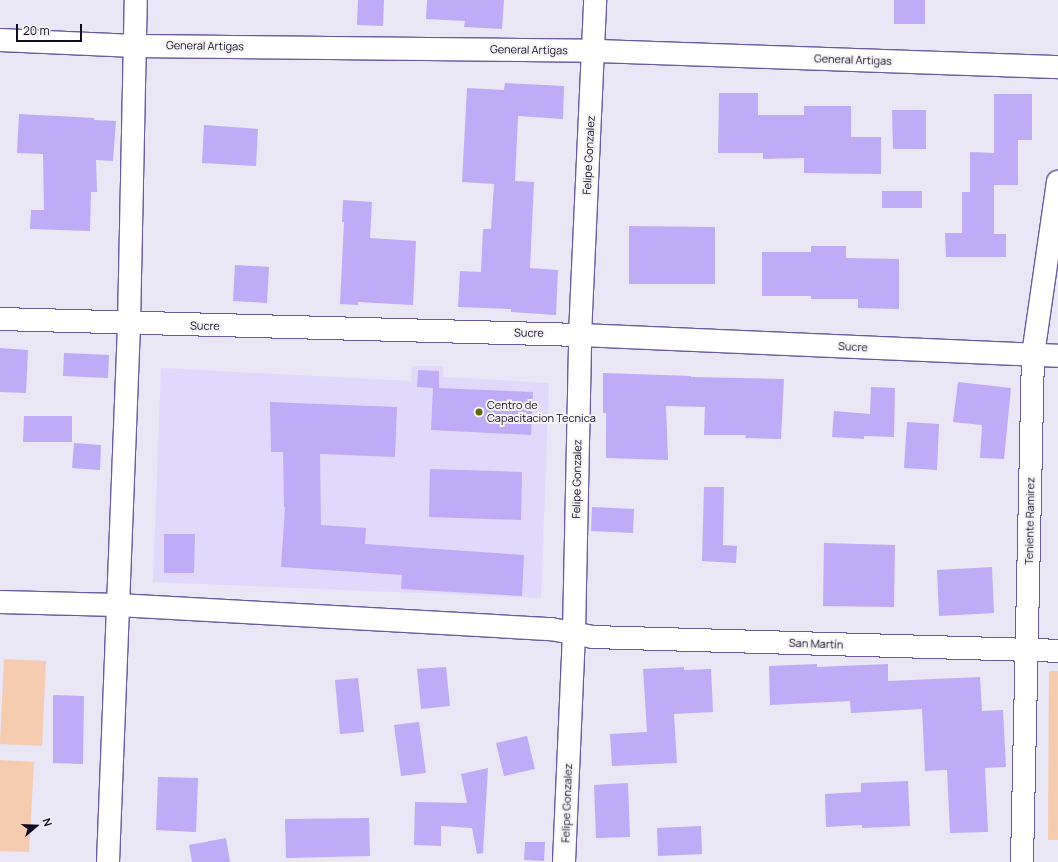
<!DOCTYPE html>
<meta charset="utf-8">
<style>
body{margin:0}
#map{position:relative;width:1058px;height:862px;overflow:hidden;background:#e9e6f5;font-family:Manrope,sans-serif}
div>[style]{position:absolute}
.built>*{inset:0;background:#e0d9fb}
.green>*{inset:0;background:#f6ccb1}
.building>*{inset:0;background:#beacf7}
.roads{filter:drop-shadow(1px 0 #6c5a9e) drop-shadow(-1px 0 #6c5a9e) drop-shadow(0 1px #6c5a9e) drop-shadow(0 -1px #6c5a9e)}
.minor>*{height:22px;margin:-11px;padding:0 11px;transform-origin:11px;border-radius:11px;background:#fff}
.dots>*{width:11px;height:11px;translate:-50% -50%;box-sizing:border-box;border:2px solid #f5f5f5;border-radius:50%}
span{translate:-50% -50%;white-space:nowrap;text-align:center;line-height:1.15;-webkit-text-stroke:4px #f5f5f5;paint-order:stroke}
.street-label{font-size:11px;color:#120a25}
.poi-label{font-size:11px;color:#120a25}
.left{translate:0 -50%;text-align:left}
.north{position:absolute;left:16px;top:806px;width:40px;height:40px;-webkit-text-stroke:3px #f5f5f5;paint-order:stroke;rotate:71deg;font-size:11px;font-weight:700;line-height:16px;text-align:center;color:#120a25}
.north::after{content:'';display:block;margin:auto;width:14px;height:18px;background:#120a25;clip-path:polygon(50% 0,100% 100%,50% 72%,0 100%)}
.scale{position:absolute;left:16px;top:24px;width:66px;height:18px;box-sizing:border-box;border:2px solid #120a25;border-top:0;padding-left:5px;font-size:12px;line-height:14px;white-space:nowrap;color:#120a25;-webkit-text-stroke:3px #f5f5f5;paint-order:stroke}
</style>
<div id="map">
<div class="built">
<i style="clip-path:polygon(412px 366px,443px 366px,443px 377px,549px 383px,541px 598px,153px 582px,161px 368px,411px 381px)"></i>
</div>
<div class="green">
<i style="clip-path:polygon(4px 659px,46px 661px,42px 746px,0 744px)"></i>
<i style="clip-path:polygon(1049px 671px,1058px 671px,1058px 840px,1048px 840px)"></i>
<i style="clip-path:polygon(0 760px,34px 762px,29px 852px,0 851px)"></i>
</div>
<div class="building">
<i style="clip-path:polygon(358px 0,384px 0,383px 26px,357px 25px)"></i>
<i style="clip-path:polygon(427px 0,504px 0,502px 29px,464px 27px,465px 21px,426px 19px)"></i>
<i style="clip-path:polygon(894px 0,925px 0,925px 24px,894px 24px)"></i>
<i style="clip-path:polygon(505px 83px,564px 86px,563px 119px,518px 116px,515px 181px,534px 182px,530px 268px,558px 270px,556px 315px,511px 312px,511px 309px,458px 307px,460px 271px,481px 272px,483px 229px,491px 229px,494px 184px,462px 182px,467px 88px,504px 90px)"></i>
<i style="clip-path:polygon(719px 93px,758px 93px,758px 115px,804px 115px,804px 106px,851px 106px,851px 137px,881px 137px,881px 174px,804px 173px,804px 158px,763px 159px,763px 153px,718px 153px)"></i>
<i style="clip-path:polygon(994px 94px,1032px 94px,1032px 140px,1018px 140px,1018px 185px,994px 185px,994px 234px,1006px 234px,1006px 257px,946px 257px,945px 233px,962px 233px,962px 192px,970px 192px,970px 152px,994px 153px)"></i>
<i style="clip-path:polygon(892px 110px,926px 110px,926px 149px,893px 149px)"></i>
<i style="clip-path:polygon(19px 114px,94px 118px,94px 120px,116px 121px,113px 161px,96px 160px,97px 192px,91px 192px,90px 231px,30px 229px,31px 210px,44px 210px,43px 154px,17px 153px)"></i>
<i style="clip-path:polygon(204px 125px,258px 129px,256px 166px,202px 163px)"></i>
<i style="clip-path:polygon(882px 191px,922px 191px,922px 208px,882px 208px)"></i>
<i style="clip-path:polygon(343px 200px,372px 202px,370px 238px,416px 241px,413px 305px,358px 302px,358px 305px,340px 304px,344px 222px,342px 222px)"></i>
<i style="clip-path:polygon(629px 226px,715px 227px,715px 284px,629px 284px)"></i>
<i style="clip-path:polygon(811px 246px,846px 246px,846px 258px,899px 259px,899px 309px,858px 308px,858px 299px,811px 299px,811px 296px,762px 296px,762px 252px,811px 252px)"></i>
<i style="clip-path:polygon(235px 265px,269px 267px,267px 303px,233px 301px)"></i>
<i style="clip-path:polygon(0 348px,28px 350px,26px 393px,0 392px)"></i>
<i style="clip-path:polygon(64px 353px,109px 355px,108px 378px,63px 376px)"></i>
<i style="clip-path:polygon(418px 370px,439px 371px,439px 388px,533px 392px,531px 435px,431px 430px,433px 388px,417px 387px)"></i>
<i style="clip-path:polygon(603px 373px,691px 376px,691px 377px,784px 379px,781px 439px,745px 438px,746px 435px,704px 435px,705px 407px,666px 406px,668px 460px,606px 458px,606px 413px,603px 413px)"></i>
<i style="clip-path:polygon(958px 382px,1011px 388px,1004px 459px,980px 458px,982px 425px,953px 422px)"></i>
<i style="clip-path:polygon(871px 387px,895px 388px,894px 437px,864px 436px,864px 439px,832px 437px,834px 411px,870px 414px)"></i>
<i style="clip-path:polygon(270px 402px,397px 407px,395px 457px,320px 454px,321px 525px,366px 528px,365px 544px,524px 555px,522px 596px,401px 589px,402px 575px,281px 567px,285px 507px,284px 507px,283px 452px,271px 452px)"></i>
<i style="clip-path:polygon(24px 416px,72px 416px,72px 442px,23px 442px)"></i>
<i style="clip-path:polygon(907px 422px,939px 424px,937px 470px,904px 468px)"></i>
<i style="clip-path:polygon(74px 443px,101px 445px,100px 470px,72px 468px)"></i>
<i style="clip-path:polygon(430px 469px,522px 472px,521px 520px,429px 517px)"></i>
<i style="clip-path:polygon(704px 487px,724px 487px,723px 545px,737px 546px,736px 563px,702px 561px)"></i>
<i style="clip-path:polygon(592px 507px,634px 509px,633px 533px,591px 531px)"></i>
<i style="clip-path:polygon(164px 534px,195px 534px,194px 573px,164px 573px)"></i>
<i style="clip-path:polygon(824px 543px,895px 545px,894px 607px,823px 606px)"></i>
<i style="clip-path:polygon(992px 567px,994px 613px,939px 616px,937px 570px)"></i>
<i style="clip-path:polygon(817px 664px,817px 667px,888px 664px,888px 681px,980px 677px,982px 711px,1003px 710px,1006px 767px,985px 768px,988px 832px,950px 833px,947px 770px,925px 771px,922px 709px,851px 713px,850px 701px,770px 705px,769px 666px)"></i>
<i style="clip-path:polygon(446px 667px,450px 706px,421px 709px,417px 669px)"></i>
<i style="clip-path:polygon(684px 667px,684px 670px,711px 669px,713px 712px,674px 714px,677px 763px,612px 766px,610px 734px,647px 732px,643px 669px)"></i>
<i style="clip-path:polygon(358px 678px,364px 732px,340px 734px,335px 680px)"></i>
<i style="clip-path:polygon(53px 695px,84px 696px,83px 764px,53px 763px)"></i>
<i style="clip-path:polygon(419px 722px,426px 773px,401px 776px,394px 725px)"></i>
<i style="clip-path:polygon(527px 736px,535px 769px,504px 776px,496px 743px)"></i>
<i style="clip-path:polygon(488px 768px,483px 853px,477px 854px,472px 828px,441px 826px,441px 846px,414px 845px,415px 802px,467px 803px,461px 774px)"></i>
<i style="clip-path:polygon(158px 777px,198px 778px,196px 832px,156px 830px)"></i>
<i style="clip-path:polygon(908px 781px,910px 826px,862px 828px,862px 825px,826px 827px,825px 794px,861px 792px,861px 783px)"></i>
<i style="clip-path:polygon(628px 783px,630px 837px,596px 838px,594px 785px)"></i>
<i style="clip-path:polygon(369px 818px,370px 856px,286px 858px,285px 819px)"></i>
<i style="clip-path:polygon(701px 826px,702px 854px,658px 856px,657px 828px)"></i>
<i style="clip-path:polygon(226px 838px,230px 862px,192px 862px,189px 845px)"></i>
<i style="clip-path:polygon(525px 842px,545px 842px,544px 861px,524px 860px)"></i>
</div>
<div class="roads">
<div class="minor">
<i style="left:0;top:40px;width:135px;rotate:2.5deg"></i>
<i style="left:135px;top:46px;width:459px;rotate:0.6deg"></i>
<i style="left:594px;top:51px;width:464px;rotate:2deg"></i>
<i style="left:0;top:319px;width:580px;rotate:1.58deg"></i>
<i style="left:580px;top:335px;width:478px;rotate:2.5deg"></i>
<i style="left:0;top:602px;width:118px;rotate:1.5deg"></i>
<i style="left:118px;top:605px;width:434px;rotate:3.2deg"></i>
<i style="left:551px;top:629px;width:43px;rotate:10.8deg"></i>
<i style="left:593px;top:637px;width:465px;rotate:1.7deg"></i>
<i style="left:108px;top:862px;width:538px;rotate:-87.76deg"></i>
<i style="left:129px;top:324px;width:324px;rotate:-88.8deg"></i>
<i style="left:564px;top:862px;width:229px;rotate:-87.5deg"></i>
<i style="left:574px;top:633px;width:298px;rotate:-88.8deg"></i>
<i style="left:580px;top:335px;width:335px;rotate:-87.4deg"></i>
<i style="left:1022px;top:862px;width:507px;rotate:-88.76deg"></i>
<i style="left:1033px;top:355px;width:175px;rotate:-81.8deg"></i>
</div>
</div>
<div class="dots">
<i style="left:479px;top:412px;background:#61680a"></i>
</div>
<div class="street-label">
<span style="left:205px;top:46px;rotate:1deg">General Artigas</span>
<span style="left:529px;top:50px;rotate:1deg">General Artigas</span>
<span style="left:853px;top:60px;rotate:2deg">General Artigas</span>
<span style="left:589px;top:155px;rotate:-87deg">Felipe Gonzalez</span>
<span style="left:205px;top:326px;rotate:1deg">Sucre</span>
<span style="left:529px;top:333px;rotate:1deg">Sucre</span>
<span style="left:853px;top:347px;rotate:3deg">Sucre</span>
<span style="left:577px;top:479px;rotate:-89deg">Felipe Gonzalez</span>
<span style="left:1030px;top:521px;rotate:-89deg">Teniente Ramirez</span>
<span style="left:816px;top:644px;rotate:2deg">San Martín</span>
<span style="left:567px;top:803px;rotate:-88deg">Felipe Gonzalez</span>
</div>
<div class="poi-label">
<span class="left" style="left:487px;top:412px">Centro de<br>Capacitacion Tecnica</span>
</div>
<div class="north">N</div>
<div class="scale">20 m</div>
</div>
